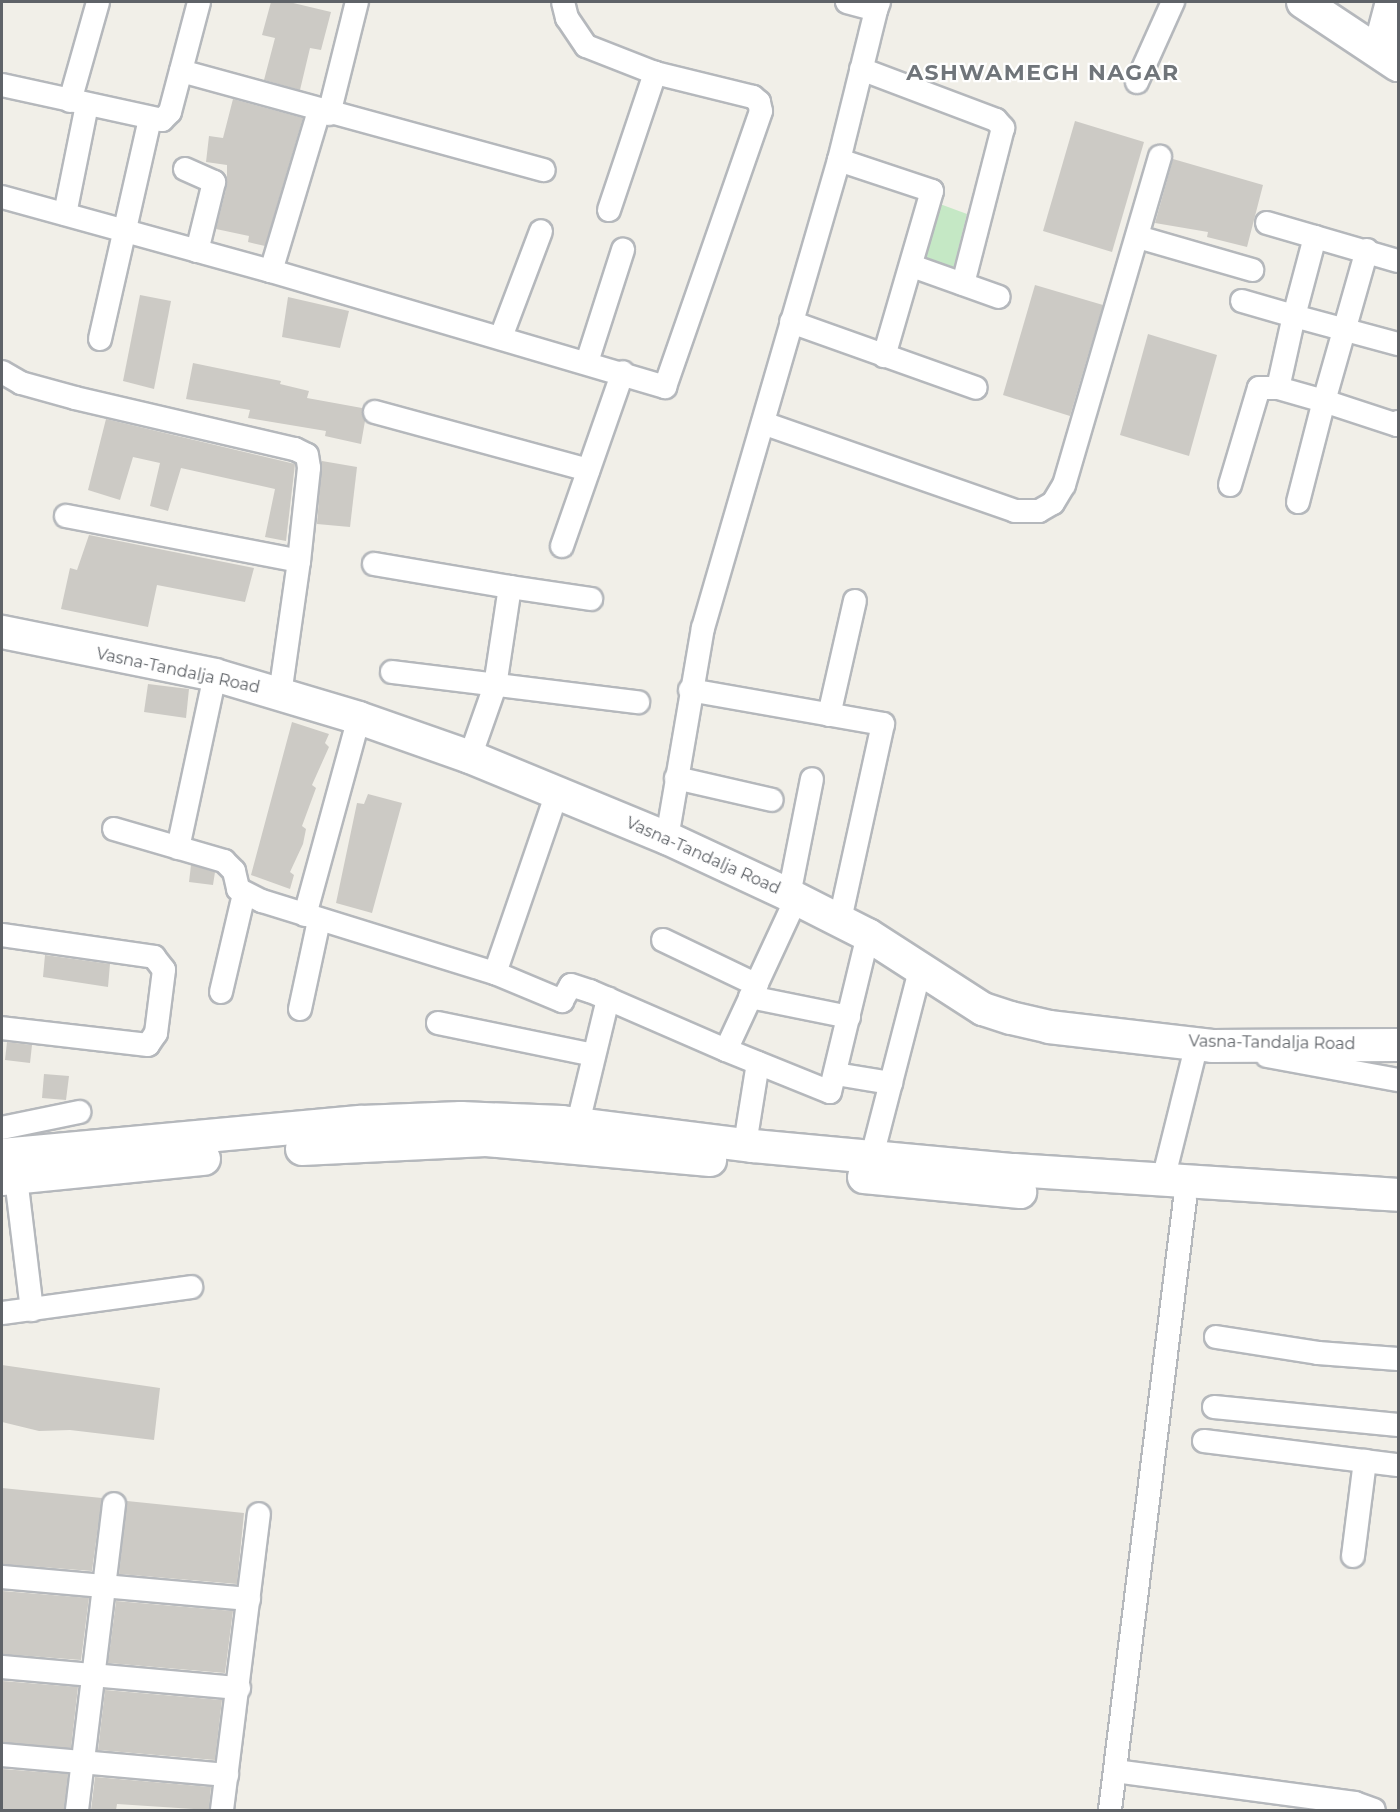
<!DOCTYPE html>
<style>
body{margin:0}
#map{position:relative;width:1400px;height:1812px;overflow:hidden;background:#f1efe8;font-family:Montserrat,sans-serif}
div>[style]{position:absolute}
.green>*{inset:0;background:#c5e8c5}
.building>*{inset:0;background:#cccac5}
.roads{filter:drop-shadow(2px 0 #b5b8bc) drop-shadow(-2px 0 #b5b8bc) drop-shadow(0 2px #b5b8bc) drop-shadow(0 -2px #b5b8bc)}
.street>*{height:22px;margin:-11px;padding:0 11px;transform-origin:11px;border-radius:11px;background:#fff}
.secondary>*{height:32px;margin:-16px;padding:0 16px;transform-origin:16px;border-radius:16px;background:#fff}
span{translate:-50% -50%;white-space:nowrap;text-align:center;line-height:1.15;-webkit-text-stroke:4.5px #fff;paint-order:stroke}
.street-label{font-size:16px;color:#5f6368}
.district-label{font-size:22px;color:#70757a;font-weight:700;letter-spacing:1.5px}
.frame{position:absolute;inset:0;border:3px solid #5f6368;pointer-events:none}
</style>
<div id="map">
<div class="green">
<i style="clip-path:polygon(940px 204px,967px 214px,953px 270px,925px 263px)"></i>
</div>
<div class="building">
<i style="clip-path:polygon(271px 2px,289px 2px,331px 12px,321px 50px,310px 48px,300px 90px,264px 80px,275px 38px,262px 35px)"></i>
<i style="clip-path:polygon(233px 99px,303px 118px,265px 246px,248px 242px,249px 236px,216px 229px,227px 185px,227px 165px,206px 162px,209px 136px,223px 138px)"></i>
<i style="clip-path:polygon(1075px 121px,1144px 142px,1112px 252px,1043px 231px)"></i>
<i style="clip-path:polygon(1173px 159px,1263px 185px,1247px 247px,1207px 237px,1208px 232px,1155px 223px)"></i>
<i style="clip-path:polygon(1035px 285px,1103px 305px,1070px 416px,1003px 395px)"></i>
<i style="clip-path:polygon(140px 295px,171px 301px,154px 389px,123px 381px)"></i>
<i style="clip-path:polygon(288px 297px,349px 311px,340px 348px,282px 337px)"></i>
<i style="clip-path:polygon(1148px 334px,1217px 355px,1189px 456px,1120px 435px)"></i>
<i style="clip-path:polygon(193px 363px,281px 381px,280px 384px,309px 391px,307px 398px,362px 408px,365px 421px,361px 444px,325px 436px,326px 431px,248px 418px,250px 410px,186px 399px)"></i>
<i style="clip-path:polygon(106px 419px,295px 464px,286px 541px,265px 537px,275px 489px,181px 468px,168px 511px,150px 506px,160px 463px,133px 457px,120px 500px,88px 490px)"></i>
<i style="clip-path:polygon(322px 461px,357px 467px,350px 527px,317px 524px)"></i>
<i style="clip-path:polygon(89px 535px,254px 568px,245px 602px,157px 585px,148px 627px,61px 609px,70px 568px,77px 570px)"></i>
<i style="clip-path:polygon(148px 684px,189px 689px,186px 718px,144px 712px)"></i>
<i style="clip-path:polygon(292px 722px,329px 734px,325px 743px,329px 747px,312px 785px,316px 788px,302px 826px,306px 829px,303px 844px,290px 872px,294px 875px,290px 889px,251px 875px)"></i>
<i style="clip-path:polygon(368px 794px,402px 803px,372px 913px,336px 903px,357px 803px,364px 804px)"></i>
<i style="clip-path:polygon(191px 865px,215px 872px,213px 885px,189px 882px)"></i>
<i style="clip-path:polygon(45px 955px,110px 964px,108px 987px,43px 977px)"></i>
<i style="clip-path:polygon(7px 1042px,32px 1045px,30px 1063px,5px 1060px)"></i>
<i style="clip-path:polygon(44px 1074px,69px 1076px,66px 1100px,42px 1098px)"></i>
<i style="clip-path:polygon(2px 1365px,160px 1388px,154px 1440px,70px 1430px,39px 1431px,2px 1422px)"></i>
<i style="clip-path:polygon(2px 1488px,102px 1498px,92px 1571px,2px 1564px)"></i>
<i style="clip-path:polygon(127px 1501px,244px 1513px,237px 1584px,119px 1574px)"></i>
<i style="clip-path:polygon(2px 1591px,89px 1598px,81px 1660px,2px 1654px)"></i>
<i style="clip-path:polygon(116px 1601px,233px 1611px,225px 1673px,108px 1663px)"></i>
<i style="clip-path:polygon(2px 1681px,78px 1687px,71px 1748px,2px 1742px)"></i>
<i style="clip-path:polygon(105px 1690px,222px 1700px,215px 1760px,98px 1750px)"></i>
<i style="clip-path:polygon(2px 1769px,68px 1774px,64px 1810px,2px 1810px)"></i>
<i style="clip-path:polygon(95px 1777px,211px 1787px,209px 1810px,117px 1804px,116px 1810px,91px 1810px)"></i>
</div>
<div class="roads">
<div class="street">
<i style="left:847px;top:2px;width:30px;rotate:15deg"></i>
<i style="left:876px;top:10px;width:9px;rotate:-69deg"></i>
<i style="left:861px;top:69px;width:144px;rotate:20.7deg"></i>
<i style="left:996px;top:120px;width:11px;rotate:49deg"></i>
<i style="left:1003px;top:128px;width:161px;rotate:104.4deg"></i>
<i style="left:181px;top:71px;width:376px;rotate:15.3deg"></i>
<i style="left:1137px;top:82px;width:88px;rotate:-65.8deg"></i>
<i style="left:2px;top:85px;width:164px;rotate:12.3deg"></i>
<i style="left:162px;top:120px;width:11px;rotate:-45deg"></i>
<i style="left:170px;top:112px;width:114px;rotate:-75.2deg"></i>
<i style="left:70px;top:101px;width:103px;rotate:-74.2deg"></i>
<i style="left:329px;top:114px;width:115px;rotate:-76deg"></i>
<i style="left:839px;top:160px;width:98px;rotate:18.4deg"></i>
<i style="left:932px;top:191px;width:172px;rotate:106.2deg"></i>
<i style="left:185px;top:169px;width:32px;rotate:24deg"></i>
<i style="left:214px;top:182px;width:71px;rotate:103.8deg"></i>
<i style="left:2px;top:197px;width:279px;rotate:15.4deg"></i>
<i style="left:271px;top:271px;width:411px;rotate:16.4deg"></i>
<i style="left:665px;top:387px;width:292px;rotate:-70.8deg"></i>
<i style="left:761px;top:111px;width:9px;rotate:-103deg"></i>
<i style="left:759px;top:102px;width:8px;rotate:-140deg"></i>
<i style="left:753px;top:97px;width:101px;rotate:-166.2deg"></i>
<i style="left:655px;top:73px;width:74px;rotate:-158.6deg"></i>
<i style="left:586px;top:46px;width:34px;rotate:-124deg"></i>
<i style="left:567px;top:18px;width:16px;rotate:-104deg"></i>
<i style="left:609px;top:210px;width:145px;rotate:-71.4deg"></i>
<i style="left:65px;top:214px;width:111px;rotate:-78.6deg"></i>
<i style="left:1267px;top:223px;width:136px;rotate:16.2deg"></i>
<i style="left:1138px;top:237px;width:119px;rotate:16.1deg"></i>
<i style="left:912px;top:266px;width:92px;rotate:19.6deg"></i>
<i style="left:271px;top:271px;width:167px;rotate:-73.3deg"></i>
<i style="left:1242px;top:301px;width:54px;rotate:16.1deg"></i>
<i style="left:1294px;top:316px;width:82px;rotate:-75.1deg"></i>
<i style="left:791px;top:322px;width:196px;rotate:19.6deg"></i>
<i style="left:501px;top:337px;width:113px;rotate:-69.3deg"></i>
<i style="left:100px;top:339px;width:226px;rotate:-77.2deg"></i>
<i style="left:587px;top:362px;width:118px;rotate:-72.2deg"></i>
<i style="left:2px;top:372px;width:22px;rotate:30deg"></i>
<i style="left:21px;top:383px;width:56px;rotate:15.5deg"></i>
<i style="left:75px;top:398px;width:226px;rotate:13.1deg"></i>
<i style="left:295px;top:449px;width:13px;rotate:27deg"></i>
<i style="left:307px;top:455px;width:13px;rotate:81deg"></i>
<i style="left:309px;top:468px;width:94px;rotate:96.1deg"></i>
<i style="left:299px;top:561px;width:134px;rotate:98.1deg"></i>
<i style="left:1278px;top:388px;width:48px;rotate:15.8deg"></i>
<i style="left:1324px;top:401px;width:157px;rotate:-74.1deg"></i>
<i style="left:375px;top:412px;width:221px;rotate:15.2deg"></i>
<i style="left:763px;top:423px;width:267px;rotate:19.2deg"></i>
<i style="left:1015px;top:511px;width:24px"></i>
<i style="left:1039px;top:511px;width:16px;rotate:-30deg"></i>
<i style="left:1053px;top:503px;width:21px;rotate:-59deg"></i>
<i style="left:1064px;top:485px;width:342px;rotate:-73.7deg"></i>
<i style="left:1230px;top:485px;width:101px;rotate:-73.4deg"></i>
<i style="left:1259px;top:388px;width:19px"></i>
<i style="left:1278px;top:388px;width:74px;rotate:-77.5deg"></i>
<i style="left:1294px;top:316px;width:108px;rotate:15.1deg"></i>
<i style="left:1298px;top:502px;width:104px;rotate:-75.6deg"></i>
<i style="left:1324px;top:401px;width:77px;rotate:18.2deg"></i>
<i style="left:1397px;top:425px;width:3px;rotate:-72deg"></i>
<i style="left:66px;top:516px;width:237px;rotate:10.9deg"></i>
<i style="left:562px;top:546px;width:184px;rotate:-70.7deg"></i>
<i style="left:374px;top:564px;width:138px;rotate:9.6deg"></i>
<i style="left:392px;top:672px;width:248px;rotate:7deg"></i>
<i style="left:690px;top:690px;width:196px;rotate:10deg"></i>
<i style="left:883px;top:724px;width:201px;rotate:102.4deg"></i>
<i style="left:829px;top:715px;width:117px;rotate:-77.2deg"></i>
<i style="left:470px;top:757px;width:75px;rotate:-70.6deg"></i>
<i style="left:495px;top:686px;width:100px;rotate:-81.4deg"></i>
<i style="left:510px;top:587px;width:82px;rotate:8.4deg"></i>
<i style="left:676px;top:778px;width:98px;rotate:12.9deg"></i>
<i style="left:114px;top:829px;width:115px;rotate:16.2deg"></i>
<i style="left:224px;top:861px;width:14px;rotate:45deg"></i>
<i style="left:234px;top:871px;width:18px;rotate:77deg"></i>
<i style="left:238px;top:889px;width:27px;rotate:27deg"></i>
<i style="left:262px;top:901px;width:244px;rotate:17.2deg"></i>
<i style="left:495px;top:973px;width:73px;rotate:22.7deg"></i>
<i style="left:562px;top:1001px;width:18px;rotate:-61deg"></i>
<i style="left:571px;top:985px;width:20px;rotate:18deg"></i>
<i style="left:590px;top:991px;width:148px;rotate:23.5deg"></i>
<i style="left:726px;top:1050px;width:166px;rotate:-65.1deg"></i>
<i style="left:667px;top:838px;width:213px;rotate:-80.3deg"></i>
<i style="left:703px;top:628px;width:487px;rotate:-73.8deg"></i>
<i style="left:839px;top:160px;width:154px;rotate:-76.1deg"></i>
<i style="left:178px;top:848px;width:177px;rotate:-77.9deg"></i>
<i style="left:789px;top:895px;width:118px;rotate:-78.8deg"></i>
<i style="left:305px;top:915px;width:204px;rotate:-74.7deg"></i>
<i style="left:2px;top:935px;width:154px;rotate:8.2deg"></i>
<i style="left:154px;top:957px;width:16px;rotate:52deg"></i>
<i style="left:164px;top:970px;width:64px;rotate:97.2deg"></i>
<i style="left:156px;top:1033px;width:14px;rotate:124deg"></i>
<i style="left:148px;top:1045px;width:147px;rotate:-173.4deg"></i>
<i style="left:663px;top:940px;width:104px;rotate:25.6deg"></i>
<i style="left:495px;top:973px;width:190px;rotate:-71deg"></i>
<i style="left:221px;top:992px;width:101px;rotate:-76.8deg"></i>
<i style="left:750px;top:997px;width:101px;rotate:11.4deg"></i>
<i style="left:300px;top:1009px;width:91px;rotate:-77.9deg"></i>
<i style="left:438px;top:1023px;width:159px;rotate:11.6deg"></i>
<i style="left:726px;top:1050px;width:112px;rotate:22deg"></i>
<i style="left:830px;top:1092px;width:162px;rotate:-76.4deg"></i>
<i style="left:1267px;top:1056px;width:133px;rotate:10.4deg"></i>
<i style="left:836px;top:1074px;width:56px;rotate:9.3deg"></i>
<i style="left:578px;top:1123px;width:128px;rotate:-76.4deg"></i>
<i style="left:2px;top:1128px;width:79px;rotate:-11.7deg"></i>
<i style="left:745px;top:1144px;width:82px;rotate:-80.9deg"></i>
<i style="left:872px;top:1156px;width:192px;rotate:-75.5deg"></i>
<i style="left:16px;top:1178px;width:133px;rotate:83.1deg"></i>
<i style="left:1163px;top:1180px;width:140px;rotate:-76deg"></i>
<i style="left:2px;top:1313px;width:191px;rotate:-7.8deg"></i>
<i style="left:1216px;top:1337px;width:103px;rotate:8.9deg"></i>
<i style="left:1318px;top:1353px;width:80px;rotate:4.3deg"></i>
<i style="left:1214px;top:1407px;width:185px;rotate:5.6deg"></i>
<i style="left:1204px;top:1441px;width:195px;rotate:7.1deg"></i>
<i style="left:1353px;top:1556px;width:96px;rotate:-82.8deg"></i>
<i style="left:2px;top:1577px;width:248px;rotate:5.1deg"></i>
<i style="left:2px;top:1667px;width:238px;rotate:5.1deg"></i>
<i style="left:2px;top:1755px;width:226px;rotate:5.1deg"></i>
<i style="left:1115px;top:1771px;width:242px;rotate:7.6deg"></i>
<i style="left:1355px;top:1803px;width:20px;rotate:20deg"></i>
<i style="left:77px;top:1810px;width:308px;rotate:-83.1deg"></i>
<i style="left:222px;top:1810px;width:298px;rotate:-82.9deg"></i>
<i style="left:1110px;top:1810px;width:616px;rotate:-83deg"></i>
</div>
<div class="secondary">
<i style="left:1303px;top:2px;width:114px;rotate:33.6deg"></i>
<i style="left:1379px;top:51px;width:51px;rotate:-75.1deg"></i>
<i style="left:2px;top:632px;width:217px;rotate:11.4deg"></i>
<i style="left:215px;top:675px;width:150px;rotate:16.6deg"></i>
<i style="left:359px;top:718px;width:118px;rotate:19.4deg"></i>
<i style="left:470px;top:757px;width:213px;rotate:22.4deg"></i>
<i style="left:667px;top:838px;width:135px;rotate:25deg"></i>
<i style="left:789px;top:895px;width:89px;rotate:26.9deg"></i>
<i style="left:868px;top:935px;width:137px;rotate:32.8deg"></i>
<i style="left:983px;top:1009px;width:29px;rotate:18deg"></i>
<i style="left:1011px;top:1018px;width:39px;rotate:13deg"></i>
<i style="left:1049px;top:1027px;width:164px;rotate:6.6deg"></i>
<i style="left:1212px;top:1046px;width:186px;rotate:-0.3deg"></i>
<i style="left:302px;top:1149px;width:184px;rotate:-2.8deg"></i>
<i style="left:486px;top:1140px;width:225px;rotate:5.1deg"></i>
<i style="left:2px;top:1155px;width:361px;rotate:-5.3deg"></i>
<i style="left:361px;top:1122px;width:100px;rotate:-2.3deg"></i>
<i style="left:461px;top:1118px;width:101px;rotate:2.3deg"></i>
<i style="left:562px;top:1122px;width:193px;rotate:7.2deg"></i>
<i style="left:753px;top:1146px;width:262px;rotate:5.3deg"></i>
<i style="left:1014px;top:1170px;width:385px;rotate:3.7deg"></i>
<i style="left:864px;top:1177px;width:157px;rotate:5.5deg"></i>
<i style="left:2px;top:1179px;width:203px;rotate:-5.7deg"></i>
</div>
</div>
<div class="street-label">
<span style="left:178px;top:671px;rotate:12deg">Vasna-Tandalja Road</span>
<span style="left:703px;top:856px;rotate:24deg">Vasna-Tandalja Road</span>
<span style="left:1272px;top:1043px;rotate:1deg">Vasna-Tandalja Road</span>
</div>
<div class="district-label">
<span style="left:1043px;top:73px">ASHWAMEGH NAGAR</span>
</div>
<div class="frame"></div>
</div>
